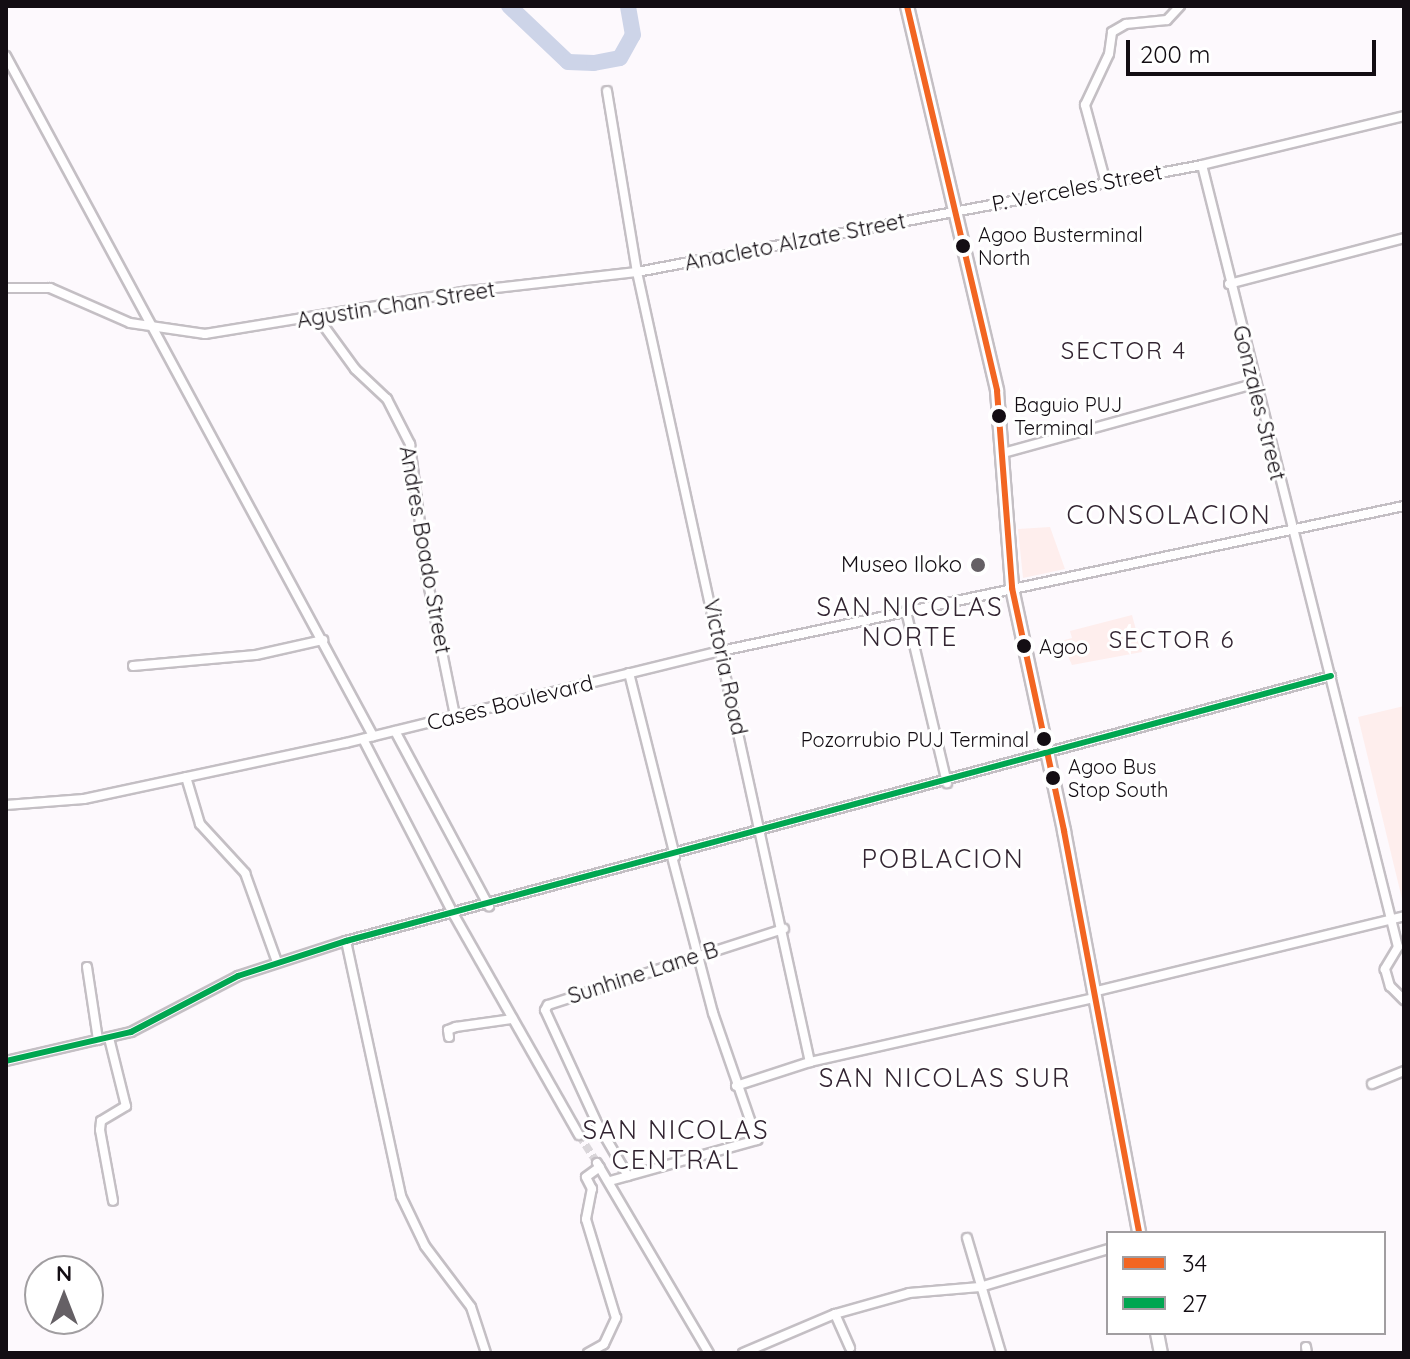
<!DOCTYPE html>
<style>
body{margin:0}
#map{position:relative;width:1410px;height:1359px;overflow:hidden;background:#fdf9fd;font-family:Quicksand,sans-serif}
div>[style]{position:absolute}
.green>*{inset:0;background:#feeeed}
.river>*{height:16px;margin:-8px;padding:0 8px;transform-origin:8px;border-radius:8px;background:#cdd4e8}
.minor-tunnel>*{height:8px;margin-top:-4px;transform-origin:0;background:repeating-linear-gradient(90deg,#dad6da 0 8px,transparent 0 12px)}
.roads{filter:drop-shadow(2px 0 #c4bfc4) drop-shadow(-2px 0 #c4bfc4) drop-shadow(0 2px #c4bfc4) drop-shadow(0 -2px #c4bfc4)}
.minor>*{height:8px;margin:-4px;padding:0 4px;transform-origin:4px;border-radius:4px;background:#fffeff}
.highway>*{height:12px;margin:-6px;padding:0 6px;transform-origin:6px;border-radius:6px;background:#fffeff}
.bus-1>*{height:6px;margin:-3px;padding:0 3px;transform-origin:3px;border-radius:3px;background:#f26522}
.bus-2>*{height:6px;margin:-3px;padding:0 3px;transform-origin:3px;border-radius:3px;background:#00a651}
.dots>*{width:22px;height:22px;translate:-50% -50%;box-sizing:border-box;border:4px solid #fff;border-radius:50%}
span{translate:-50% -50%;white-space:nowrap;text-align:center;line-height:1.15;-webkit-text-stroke:6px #fff;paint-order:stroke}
.bus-label{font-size:20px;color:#130d13}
.left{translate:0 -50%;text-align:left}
.right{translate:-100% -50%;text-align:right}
.street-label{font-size:22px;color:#130d13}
.poi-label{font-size:22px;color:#130d13}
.neighbourhood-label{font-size:24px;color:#332532;letter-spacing:2px}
.quarter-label{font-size:26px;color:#332532;letter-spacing:2px}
.frame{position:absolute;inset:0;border:8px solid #130d13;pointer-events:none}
.legend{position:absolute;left:1106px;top:1231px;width:280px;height:104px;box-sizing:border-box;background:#fff;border:2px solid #a19ea1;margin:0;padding:10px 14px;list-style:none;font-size:24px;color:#130d13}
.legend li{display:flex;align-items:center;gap:16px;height:40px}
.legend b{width:40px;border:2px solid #a19ea1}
.north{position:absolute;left:24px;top:1255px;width:80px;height:80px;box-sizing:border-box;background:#fff;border:2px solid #a19ea1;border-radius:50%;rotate:0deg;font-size:22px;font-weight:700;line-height:32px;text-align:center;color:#130d13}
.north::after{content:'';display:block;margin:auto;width:28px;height:36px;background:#656065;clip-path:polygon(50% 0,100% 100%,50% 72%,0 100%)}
.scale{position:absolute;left:1126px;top:40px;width:250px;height:36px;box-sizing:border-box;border:4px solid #130d13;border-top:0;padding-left:10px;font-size:24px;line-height:28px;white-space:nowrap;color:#130d13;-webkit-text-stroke:6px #fff;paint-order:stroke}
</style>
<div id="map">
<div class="green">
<i style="clip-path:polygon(1050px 527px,1065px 569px,1023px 578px,1018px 529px)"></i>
<i style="clip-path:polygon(1132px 615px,1142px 652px,1072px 665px,1061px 641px,1072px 638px,1070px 631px)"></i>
<i style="clip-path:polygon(1404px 706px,1404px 907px,1358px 717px)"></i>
</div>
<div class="river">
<i style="left:509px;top:6px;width:81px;rotate:43.5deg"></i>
<i style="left:568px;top:62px;width:26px;rotate:2deg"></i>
<i style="left:594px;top:63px;width:26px;rotate:-11deg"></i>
<i style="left:620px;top:58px;width:26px;rotate:-61deg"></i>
<i style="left:633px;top:35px;width:29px;rotate:-100deg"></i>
</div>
<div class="minor-tunnel">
<i style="left:579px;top:1135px;width:33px;rotate:57deg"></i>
</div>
<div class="roads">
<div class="minor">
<i style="left:6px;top:56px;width:773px;rotate:61.64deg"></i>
<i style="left:607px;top:91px;width:183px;rotate:80.6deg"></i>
<i style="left:637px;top:272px;width:809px;rotate:77.65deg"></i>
<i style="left:1202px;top:165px;width:806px;rotate:75.93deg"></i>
<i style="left:1398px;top:947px;width:26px;rotate:121deg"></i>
<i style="left:1385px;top:969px;width:18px;rotate:74deg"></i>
<i style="left:1390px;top:986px;width:20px;rotate:45deg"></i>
<i style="left:1106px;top:183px;width:81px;rotate:-105.1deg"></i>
<i style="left:1085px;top:105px;width:56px;rotate:-64.8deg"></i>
<i style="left:1109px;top:54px;width:22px;rotate:-82deg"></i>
<i style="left:1112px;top:32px;width:16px;rotate:-30deg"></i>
<i style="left:1126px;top:24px;width:41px;rotate:-5.6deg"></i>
<i style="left:1167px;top:20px;width:19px;rotate:-47deg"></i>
<i style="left:1229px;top:284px;width:181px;rotate:-14.7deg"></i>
<i style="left:6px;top:288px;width:44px"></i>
<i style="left:50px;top:288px;width:87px;rotate:23.6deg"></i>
<i style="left:130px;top:323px;width:76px;rotate:8.3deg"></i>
<i style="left:205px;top:334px;width:267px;rotate:-9.3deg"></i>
<i style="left:469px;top:291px;width:169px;rotate:-6.5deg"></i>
<i style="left:637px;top:272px;width:575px;rotate:-10.72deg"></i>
<i style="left:1202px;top:165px;width:208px;rotate:-13.6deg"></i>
<i style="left:318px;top:318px;width:63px;rotate:54deg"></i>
<i style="left:355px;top:369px;width:44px;rotate:43.2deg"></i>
<i style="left:387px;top:399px;width:51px;rotate:62.9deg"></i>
<i style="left:410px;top:444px;width:135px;rotate:82.8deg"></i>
<i style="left:427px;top:578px;width:141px;rotate:78.5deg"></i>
<i style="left:1003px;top:453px;width:260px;rotate:-15.4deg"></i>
<i style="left:906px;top:611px;width:177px;rotate:76.6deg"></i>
<i style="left:133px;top:666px;width:123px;rotate:-5.1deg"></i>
<i style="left:256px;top:655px;width:69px;rotate:-12.6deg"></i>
<i style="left:629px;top:673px;width:189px;rotate:75.9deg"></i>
<i style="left:395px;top:731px;width:199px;rotate:61.8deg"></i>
<i style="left:363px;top:739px;width:198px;rotate:62.7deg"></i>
<i style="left:454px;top:915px;width:253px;rotate:60.4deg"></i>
<i style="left:186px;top:777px;width:49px;rotate:73.4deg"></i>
<i style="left:200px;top:824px;width:67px;rotate:47.4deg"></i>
<i style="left:245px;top:873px;width:95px;rotate:70.2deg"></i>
<i style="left:6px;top:805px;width:78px;rotate:-4.4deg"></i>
<i style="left:84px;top:799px;width:268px;rotate:-12.1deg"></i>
<i style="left:346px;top:743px;width:386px;rotate:-13.8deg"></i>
<i style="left:721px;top:651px;width:698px;rotate:-11.99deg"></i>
<i style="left:346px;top:941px;width:261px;rotate:77.8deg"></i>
<i style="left:401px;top:1196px;width:55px;rotate:64.4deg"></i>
<i style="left:425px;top:1246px;width:76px;rotate:53deg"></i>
<i style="left:471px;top:1307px;width:48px;rotate:71.9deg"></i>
<i style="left:87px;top:967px;width:74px;rotate:81.4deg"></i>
<i style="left:1093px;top:992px;width:320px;rotate:-13.7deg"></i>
<i style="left:449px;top:1037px;width:7px;rotate:-98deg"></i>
<i style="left:448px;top:1030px;width:9px;rotate:-21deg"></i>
<i style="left:456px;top:1027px;width:57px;rotate:-8.1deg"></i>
<i style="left:109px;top:1038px;width:70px;rotate:76deg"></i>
<i style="left:126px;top:1106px;width:29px;rotate:149deg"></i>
<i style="left:101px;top:1121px;width:9px;rotate:96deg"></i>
<i style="left:100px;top:1130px;width:72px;rotate:79.6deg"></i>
<i style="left:6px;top:1061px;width:128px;rotate:-13.1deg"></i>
<i style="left:131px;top:1032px;width:121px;rotate:-27.6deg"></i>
<i style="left:238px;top:976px;width:114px;rotate:-18deg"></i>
<i style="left:346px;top:941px;width:1020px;rotate:-15.06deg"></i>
<i style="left:1372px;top:1084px;width:35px;rotate:-22deg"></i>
<i style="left:736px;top:1086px;width:78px;rotate:-18deg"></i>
<i style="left:810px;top:1062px;width:291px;rotate:-12.7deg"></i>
<i style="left:597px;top:1163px;width:221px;rotate:59.5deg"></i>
<i style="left:628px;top:1176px;width:61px;rotate:-120.3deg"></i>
<i style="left:597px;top:1123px;width:124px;rotate:-114.7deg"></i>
<i style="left:545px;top:1010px;width:6px;rotate:-59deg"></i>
<i style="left:548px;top:1005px;width:248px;rotate:-17.9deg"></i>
<i style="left:610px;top:1181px;width:153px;rotate:-15.6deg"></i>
<i style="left:757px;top:1140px;width:134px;rotate:-109.1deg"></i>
<i style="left:713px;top:1013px;width:161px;rotate:-104.7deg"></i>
<i style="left:967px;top:1238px;width:120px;rotate:73.5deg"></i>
<i style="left:835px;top:1314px;width:37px;rotate:66deg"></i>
<i style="left:1306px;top:1347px;width:6px;rotate:81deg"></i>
<i style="left:588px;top:1353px;width:18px;rotate:-29deg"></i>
<i style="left:604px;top:1344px;width:29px;rotate:-65deg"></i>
<i style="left:616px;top:1318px;width:103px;rotate:-106.9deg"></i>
<i style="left:586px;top:1219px;width:31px;rotate:-79deg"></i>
<i style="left:592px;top:1189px;width:13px;rotate:-117deg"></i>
<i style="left:586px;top:1177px;width:17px;rotate:-36deg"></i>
<i style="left:743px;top:1353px;width:100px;rotate:-23deg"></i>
<i style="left:835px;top:1314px;width:77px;rotate:-15.8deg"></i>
<i style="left:909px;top:1293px;width:71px;rotate:-4.8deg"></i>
<i style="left:980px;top:1287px;width:134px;rotate:-16.5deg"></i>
</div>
<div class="highway">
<i style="left:907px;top:6px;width:395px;rotate:76.8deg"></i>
<i style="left:997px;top:391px;width:198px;rotate:85.6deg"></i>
<i style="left:1012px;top:588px;width:249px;rotate:77.9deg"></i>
<i style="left:1064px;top:831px;width:409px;rotate:79.4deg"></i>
<i style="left:1157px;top:1333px;width:20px;rotate:79deg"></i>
</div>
</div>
<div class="bus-1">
<i style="left:907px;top:6px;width:395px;rotate:76.8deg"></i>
<i style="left:997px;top:391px;width:198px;rotate:85.6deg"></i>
<i style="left:1012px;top:588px;width:249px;rotate:77.9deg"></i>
<i style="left:1064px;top:831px;width:409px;rotate:79.4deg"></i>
</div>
<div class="bus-2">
<i style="left:6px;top:1061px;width:128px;rotate:-13.1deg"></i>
<i style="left:131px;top:1032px;width:121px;rotate:-27.6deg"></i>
<i style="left:238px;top:976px;width:114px;rotate:-18deg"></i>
<i style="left:346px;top:941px;width:1020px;rotate:-15.06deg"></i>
</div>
<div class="dots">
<i style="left:963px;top:246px;background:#130d13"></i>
<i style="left:999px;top:416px;background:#130d13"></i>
<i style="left:978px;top:565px;background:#656065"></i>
<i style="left:1024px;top:646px;background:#130d13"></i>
<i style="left:1044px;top:739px;background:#130d13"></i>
<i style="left:1053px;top:778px;background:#130d13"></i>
</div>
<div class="bus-label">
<span class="left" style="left:978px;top:246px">Agoo Busterminal<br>North</span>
<span class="left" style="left:1014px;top:416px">Baguio PUJ<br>Terminal</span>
<span class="left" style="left:1039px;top:646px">Agoo</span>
<span class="right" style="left:1029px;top:739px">Pozorrubio PUJ Terminal</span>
<span class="left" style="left:1068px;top:778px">Agoo Bus<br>Stop South</span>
</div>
<div class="street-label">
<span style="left:1077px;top:188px;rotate:-11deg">P. Verceles Street</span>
<span style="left:795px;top:242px;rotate:-11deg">Anacleto Alzate Street</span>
<span style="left:396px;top:305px;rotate:-9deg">Agustin Chan Street</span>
<span style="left:1259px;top:403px;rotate:76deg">Gonzales Street</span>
<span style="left:425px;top:550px;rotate:80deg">Andres Boado Street</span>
<span style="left:725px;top:667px;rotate:78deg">Victoria Road</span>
<span style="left:510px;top:703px;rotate:-14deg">Cases Boulevard</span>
<span style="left:643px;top:973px;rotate:-18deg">Sunhine Lane B</span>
</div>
<div class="poi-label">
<span class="right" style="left:962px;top:565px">Museo Iloko</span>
</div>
<div class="neighbourhood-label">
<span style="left:1124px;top:351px">SECTOR 4</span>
<span style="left:1172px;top:640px">SECTOR 6</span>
</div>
<div class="quarter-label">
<span style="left:1169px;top:515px">CONSOLACION</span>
<span style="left:910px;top:622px">SAN NICOLAS<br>NORTE</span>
<span style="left:943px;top:859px">POBLACION</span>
<span style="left:945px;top:1078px">SAN NICOLAS SUR</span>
<span style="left:676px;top:1145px">SAN NICOLAS<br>CENTRAL</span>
</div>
<div class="frame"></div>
<ul class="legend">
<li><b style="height:10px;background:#f26522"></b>34</li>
<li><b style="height:10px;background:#00a651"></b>27</li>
</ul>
<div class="north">N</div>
<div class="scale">200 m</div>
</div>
